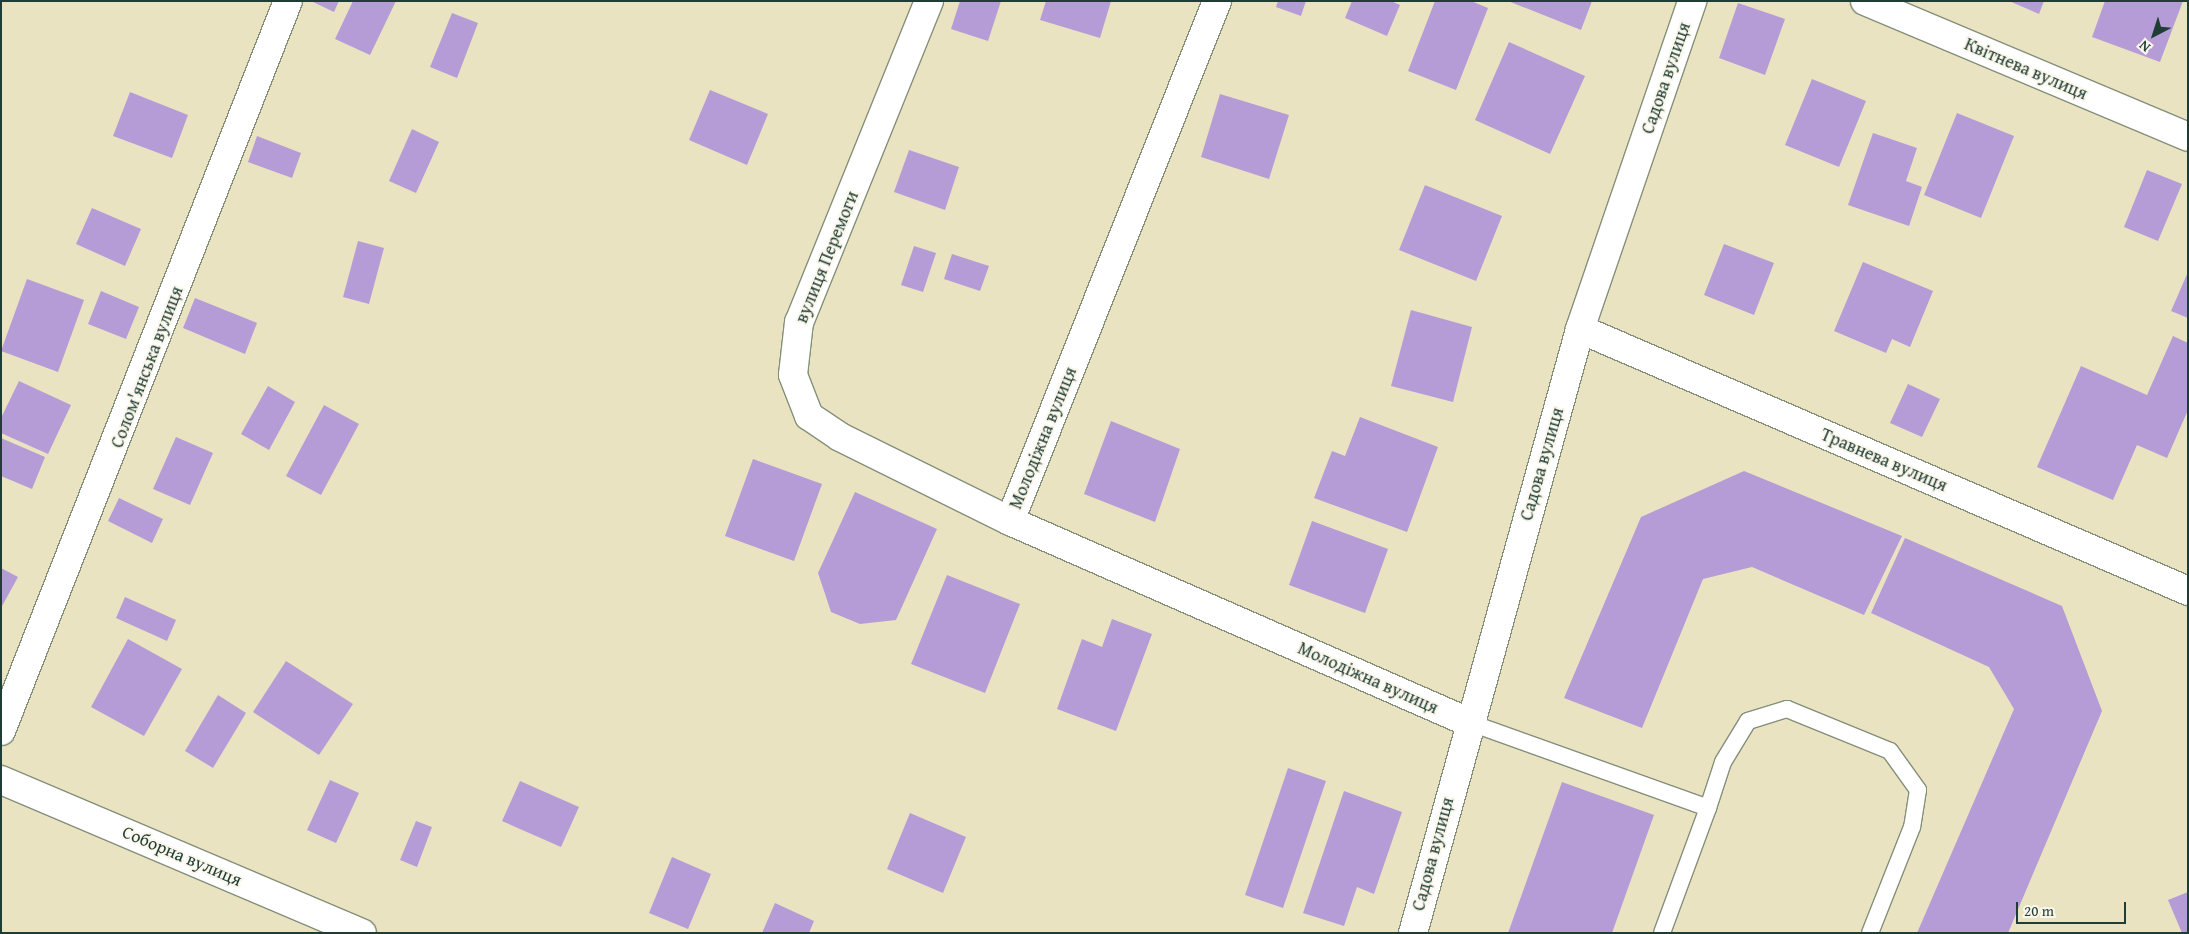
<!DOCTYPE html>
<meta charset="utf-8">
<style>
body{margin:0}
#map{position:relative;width:2189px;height:934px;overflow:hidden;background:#eae3c1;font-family:"Gentium Book Plus",serif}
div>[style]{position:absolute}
.building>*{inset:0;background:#b69cd7}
.roads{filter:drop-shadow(1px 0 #84907a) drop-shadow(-1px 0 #84907a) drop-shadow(0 1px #84907a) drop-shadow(0 -1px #84907a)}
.lane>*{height:16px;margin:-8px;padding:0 8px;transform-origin:8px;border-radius:8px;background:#fff}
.street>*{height:28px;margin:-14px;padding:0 14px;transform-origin:14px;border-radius:14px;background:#fff}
.secondary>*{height:28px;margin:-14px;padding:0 14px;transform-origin:14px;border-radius:14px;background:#fff}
span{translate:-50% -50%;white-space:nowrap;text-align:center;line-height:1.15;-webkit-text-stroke:4px #fbf7ec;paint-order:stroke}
.street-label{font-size:18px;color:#1f3d34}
.frame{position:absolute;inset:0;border:2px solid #1f3d34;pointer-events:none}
.north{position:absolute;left:2129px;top:10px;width:50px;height:50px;-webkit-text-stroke:4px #fbf7ec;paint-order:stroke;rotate:220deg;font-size:14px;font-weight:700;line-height:20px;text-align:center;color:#1f3d34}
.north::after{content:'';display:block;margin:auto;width:18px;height:22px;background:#1f3d34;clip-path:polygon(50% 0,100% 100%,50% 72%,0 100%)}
.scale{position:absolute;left:2016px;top:902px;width:110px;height:22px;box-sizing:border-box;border:2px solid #1f3d34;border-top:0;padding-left:6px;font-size:15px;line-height:18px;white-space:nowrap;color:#1f3d34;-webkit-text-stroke:4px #fbf7ec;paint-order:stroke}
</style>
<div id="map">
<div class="building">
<i style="clip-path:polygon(311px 1px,339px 1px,334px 12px)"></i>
<i style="clip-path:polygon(353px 1px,396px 1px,370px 55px,335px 39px)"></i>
<i style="clip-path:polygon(960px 1px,1001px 1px,988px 41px,951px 29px)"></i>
<i style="clip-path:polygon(1046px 1px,1111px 1px,1100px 38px,1040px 20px)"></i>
<i style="clip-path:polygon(1278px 1px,1306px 1px,1301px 16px,1276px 7px)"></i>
<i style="clip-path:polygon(1352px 1px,1391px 1px,1400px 5px,1387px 36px,1345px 18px)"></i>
<i style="clip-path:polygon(1435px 1px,1471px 1px,1488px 8px,1456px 90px,1408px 71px)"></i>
<i style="clip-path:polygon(1508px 1px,1592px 1px,1581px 30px)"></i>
<i style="clip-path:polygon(2009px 1px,2044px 1px,2039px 14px)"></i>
<i style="clip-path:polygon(2105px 1px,2183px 1px,2160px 62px,2092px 37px)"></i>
<i style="clip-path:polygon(1738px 3px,1785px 19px,1765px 75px,1719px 58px)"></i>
<i style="clip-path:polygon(452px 13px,478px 23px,457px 78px,430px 67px)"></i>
<i style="clip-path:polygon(1509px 42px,1585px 76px,1550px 154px,1475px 120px)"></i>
<i style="clip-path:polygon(1812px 79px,1866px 101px,1839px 167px,1785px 145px)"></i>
<i style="clip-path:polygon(710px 90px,768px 114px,747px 165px,689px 140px)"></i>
<i style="clip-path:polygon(130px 92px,188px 115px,172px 158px,113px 136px)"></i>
<i style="clip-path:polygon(1220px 94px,1289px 115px,1269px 179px,1201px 157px)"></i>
<i style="clip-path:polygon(1957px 113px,2014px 136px,1981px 218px,1924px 195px)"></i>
<i style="clip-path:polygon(412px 129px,439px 142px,416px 193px,389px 181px)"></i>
<i style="clip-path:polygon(1873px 133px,1917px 148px,1906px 181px,1922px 187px,1909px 226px,1848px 205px)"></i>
<i style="clip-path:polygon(257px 136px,301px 153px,292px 178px,248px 162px)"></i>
<i style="clip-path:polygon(909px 150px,959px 167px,945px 210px,894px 192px)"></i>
<i style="clip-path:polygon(2147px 170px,2182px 184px,2158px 241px,2124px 227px)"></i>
<i style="clip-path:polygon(1425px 185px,1502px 216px,1476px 281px,1399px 250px)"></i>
<i style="clip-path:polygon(92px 208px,141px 229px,125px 266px,76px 244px)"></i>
<i style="clip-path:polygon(358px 241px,384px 248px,369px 304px,343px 297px)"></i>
<i style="clip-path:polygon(1724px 244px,1774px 263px,1754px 315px,1704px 295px)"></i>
<i style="clip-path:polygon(914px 246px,936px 253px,923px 292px,901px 285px)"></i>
<i style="clip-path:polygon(952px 254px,989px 266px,980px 291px,944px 279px)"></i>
<i style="clip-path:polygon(1863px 262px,1933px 291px,1910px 347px,1892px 339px,1886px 353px,1834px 331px)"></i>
<i style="clip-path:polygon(2188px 272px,2188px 318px,2171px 311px)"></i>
<i style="clip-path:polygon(27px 279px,84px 300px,58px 372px,1px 351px)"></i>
<i style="clip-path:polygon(101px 291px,139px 307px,126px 339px,88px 324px)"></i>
<i style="clip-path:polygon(195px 298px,257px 323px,245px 354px,183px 328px)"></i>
<i style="clip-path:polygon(1411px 310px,1472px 327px,1453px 402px,1391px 386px)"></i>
<i style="clip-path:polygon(2173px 336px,2188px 343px,2188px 410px,2167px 458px,2137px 445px,2113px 500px,2037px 467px,2081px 366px,2147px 395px)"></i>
<i style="clip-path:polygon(19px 381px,71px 405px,48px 454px,1px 433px,1px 418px)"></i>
<i style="clip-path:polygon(1908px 384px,1940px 399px,1922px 437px,1890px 423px)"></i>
<i style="clip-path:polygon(268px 386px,295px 402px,269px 450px,241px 434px)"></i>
<i style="clip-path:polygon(324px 405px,359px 424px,321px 495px,286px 476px)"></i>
<i style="clip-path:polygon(1360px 417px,1438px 447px,1407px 532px,1314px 498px,1332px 451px,1345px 456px)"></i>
<i style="clip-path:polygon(1111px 421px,1180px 449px,1155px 522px,1084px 494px)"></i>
<i style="clip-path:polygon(176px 437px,213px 453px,190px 505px,153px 489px)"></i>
<i style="clip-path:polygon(1px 438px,45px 457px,32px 489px,1px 476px)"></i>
<i style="clip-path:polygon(753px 459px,822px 484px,794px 561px,725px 536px)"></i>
<i style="clip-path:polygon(1744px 471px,1902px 536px,1864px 615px,1752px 567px,1703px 579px,1642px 728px,1564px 698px,1641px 517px)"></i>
<i style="clip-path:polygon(855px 492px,937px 529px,896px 620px,860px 624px,831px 612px,818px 573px)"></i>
<i style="clip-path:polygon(119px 498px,163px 519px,152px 543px,108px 521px)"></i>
<i style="clip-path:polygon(1312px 521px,1388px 549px,1365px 613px,1289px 585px)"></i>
<i style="clip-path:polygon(1905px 538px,2062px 606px,2102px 711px,2008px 933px,1917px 933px,2014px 709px,1989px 667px,1871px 613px)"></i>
<i style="clip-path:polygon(1px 568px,18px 577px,1px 608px)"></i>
<i style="clip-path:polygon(947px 575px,1020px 604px,985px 693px,911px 664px)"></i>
<i style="clip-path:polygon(125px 597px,176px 620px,167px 641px,116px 618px)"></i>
<i style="clip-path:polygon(1112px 619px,1152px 634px,1116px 731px,1057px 709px,1082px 639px,1102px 647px)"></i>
<i style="clip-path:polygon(128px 639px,182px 669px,144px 736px,91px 707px)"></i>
<i style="clip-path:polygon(286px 661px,353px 704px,319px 755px,253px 712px)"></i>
<i style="clip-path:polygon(218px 695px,246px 713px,213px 768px,185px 751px)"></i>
<i style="clip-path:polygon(1288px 768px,1326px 781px,1283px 908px,1245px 895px)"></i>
<i style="clip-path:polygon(330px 780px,359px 793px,336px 843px,307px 830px)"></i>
<i style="clip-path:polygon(520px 781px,579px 807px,561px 847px,502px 821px)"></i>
<i style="clip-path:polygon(1562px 782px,1654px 815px,1612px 933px,1508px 933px)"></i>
<i style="clip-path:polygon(1344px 791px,1402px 812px,1374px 894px,1357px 887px,1344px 926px,1303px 913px)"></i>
<i style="clip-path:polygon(910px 813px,966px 837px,943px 893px,887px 869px)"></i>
<i style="clip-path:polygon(416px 821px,432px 827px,417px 867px,400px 860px)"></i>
<i style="clip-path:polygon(672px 857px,711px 874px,688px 929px,649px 913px)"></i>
<i style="clip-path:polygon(2188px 892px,2188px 933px,2182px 933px,2168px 900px)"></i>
<i style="clip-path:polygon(775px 903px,814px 921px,809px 933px,762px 933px)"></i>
</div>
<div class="roads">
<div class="lane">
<i style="left:1468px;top:722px;width:255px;rotate:19.7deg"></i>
<i style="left:1708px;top:808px;width:133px;rotate:110.2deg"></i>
<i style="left:1708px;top:808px;width:48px;rotate:-71.9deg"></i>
<i style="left:1723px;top:762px;width:48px;rotate:-58.6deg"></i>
<i style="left:1748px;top:721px;width:41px;rotate:-17.1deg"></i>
<i style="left:1787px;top:709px;width:111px;rotate:22.2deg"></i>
<i style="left:1890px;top:751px;width:48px;rotate:54.3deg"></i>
<i style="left:1918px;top:790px;width:37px;rotate:99deg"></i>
<i style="left:1912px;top:827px;width:114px;rotate:111.6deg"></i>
</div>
<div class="street">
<i style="left:929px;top:1px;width:346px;rotate:112deg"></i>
<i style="left:799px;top:322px;width:53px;rotate:96.5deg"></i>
<i style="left:793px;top:375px;width:44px;rotate:68.7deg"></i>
<i style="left:809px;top:416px;width:37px;rotate:34deg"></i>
<i style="left:840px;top:437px;width:190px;rotate:26.3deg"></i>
<i style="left:1010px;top:521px;width:500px;rotate:23.69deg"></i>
<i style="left:1865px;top:1px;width:350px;rotate:22.8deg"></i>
<i style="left:1580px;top:329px;width:662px;rotate:23.31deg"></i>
<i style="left:1010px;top:521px;width:560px;rotate:-68.29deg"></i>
<i style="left:1px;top:731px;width:784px;rotate:-68.54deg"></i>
<i style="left:1413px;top:933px;width:627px;rotate:-74.54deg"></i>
<i style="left:1580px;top:329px;width:347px;rotate:-71.1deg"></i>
</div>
<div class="secondary">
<i style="left:1px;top:780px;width:392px;rotate:23deg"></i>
</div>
</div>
<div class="street-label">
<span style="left:2026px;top:69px;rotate:23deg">Квітнева вулиця</span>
<span style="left:1666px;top:78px;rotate:-71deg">Садова вулиця</span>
<span style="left:827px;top:257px;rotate:-68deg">вулиця Перемоги</span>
<span style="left:147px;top:367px;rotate:-69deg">Солом'янська вулиця</span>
<span style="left:1043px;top:438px;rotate:-68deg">Молодіжна вулиця</span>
<span style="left:1884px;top:460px;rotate:23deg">Травнева вулиця</span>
<span style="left:1542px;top:464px;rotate:-74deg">Садова вулиця</span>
<span style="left:1368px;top:678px;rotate:24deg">Молодіжна вулиця</span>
<span style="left:1433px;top:854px;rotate:-75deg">Садова вулиця</span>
<span style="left:182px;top:856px;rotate:23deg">Соборна вулиця</span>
</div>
<div class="frame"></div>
<div class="north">N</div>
<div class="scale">20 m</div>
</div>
